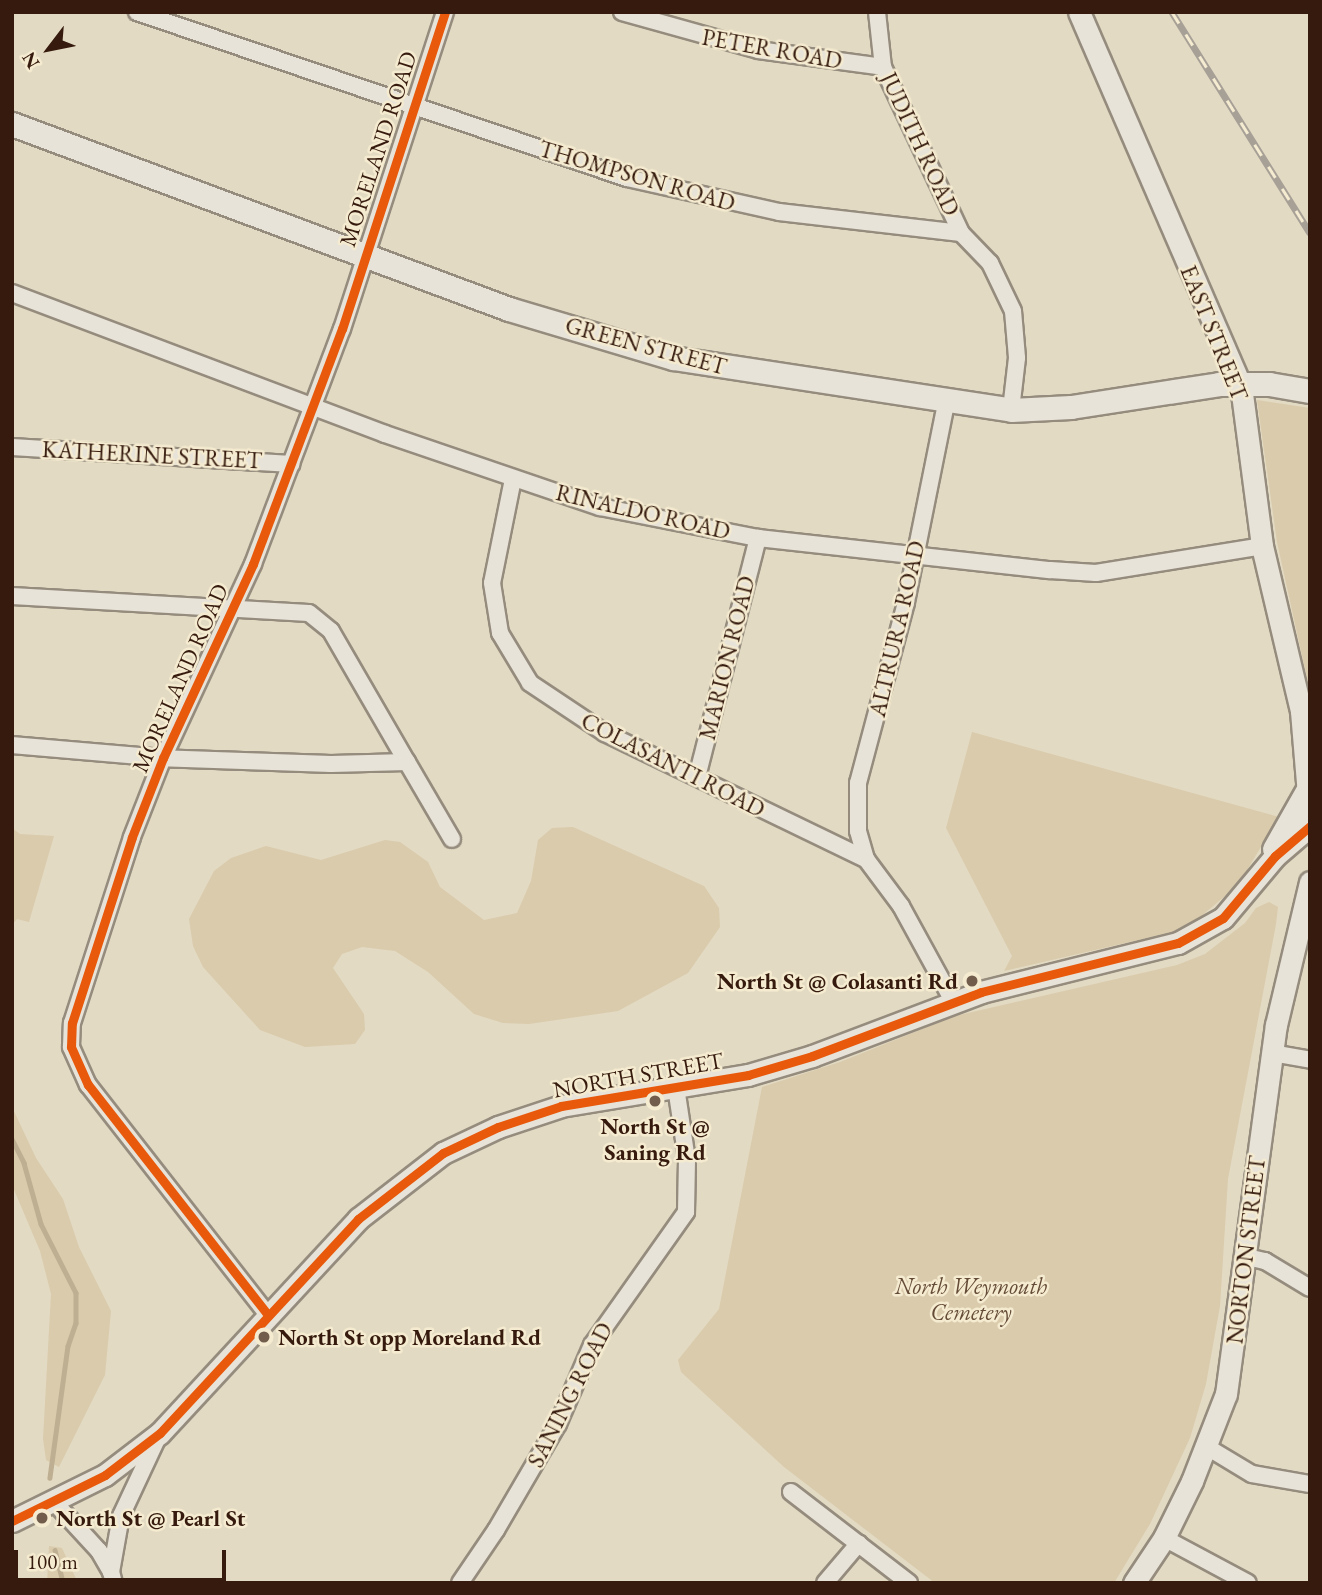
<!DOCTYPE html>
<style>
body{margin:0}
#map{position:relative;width:1322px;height:1595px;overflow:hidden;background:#e3dac3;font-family:"EB Garamond",serif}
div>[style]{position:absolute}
.green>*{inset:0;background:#d9cbac}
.stream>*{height:4.5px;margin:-2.25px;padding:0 2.25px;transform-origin:2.25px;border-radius:2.25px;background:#bfaf92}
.roads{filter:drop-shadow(2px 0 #958c7e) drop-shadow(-2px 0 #958c7e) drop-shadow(0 2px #958c7e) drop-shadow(0 -2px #958c7e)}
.minor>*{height:16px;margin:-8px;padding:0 8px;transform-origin:8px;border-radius:8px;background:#e8e3d8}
.tertiary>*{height:21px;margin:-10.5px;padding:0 10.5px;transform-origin:10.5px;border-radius:10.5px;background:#e8e3d8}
.secondary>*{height:23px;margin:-11.5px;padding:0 11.5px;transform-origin:11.5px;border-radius:11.5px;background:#e8e3d8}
.rail>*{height:7px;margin-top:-3.5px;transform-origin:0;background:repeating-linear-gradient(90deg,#f5ebd0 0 13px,#a7a096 0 26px);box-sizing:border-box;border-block:2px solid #a7a096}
.cycleway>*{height:9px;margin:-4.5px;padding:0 4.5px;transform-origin:4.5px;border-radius:4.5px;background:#e8590c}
.dots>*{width:19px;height:19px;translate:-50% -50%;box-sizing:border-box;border:4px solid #f5ebd0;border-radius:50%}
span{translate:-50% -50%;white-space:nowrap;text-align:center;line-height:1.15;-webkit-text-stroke:5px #f5ebd0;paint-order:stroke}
.street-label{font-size:23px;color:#351a0d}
.poi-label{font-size:23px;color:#351a0d;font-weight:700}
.right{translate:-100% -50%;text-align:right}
.left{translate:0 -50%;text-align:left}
.park-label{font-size:23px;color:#644b37;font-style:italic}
.frame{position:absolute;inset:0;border:14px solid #351a0d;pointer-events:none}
.north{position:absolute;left:14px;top:14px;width:70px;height:70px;-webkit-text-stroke:5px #f5ebd0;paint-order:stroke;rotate:238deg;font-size:19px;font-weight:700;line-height:28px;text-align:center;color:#351a0d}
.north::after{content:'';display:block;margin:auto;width:24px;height:32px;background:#351a0d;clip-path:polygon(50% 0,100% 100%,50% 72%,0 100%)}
.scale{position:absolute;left:14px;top:1550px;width:212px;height:32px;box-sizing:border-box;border:4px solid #351a0d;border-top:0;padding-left:9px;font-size:21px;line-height:24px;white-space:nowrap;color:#351a0d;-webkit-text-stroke:5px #f5ebd0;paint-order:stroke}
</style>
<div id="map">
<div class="green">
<i style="clip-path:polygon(1257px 400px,1310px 408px,1310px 692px,1277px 542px)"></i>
<i style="clip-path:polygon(972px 732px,1279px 817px,1238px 885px,1186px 929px,1004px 971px,1012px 956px,946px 828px)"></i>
<i style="clip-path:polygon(573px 827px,704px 886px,719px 908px,720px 927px,688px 973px,618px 1011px,529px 1024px,503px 1023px,474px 1014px,428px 972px,395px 951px,362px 947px,342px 954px,333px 968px,364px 1014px,365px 1030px,355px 1044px,305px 1047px,260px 1030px,203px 967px,193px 946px,189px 919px,214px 871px,231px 858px,266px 846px,321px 860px,385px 840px,400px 842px,428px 862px,440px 887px,484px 920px,517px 913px,531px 881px,538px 840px,552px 828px)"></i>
<i style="clip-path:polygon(12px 828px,20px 834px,54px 836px,29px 922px,17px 919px,12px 925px)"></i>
<i style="clip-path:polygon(1269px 902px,1278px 907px,1276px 924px,1228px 1179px,1220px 1306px,1206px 1384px,1190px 1438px,1150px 1524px,1114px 1583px,935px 1583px,784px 1467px,681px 1372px,678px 1360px,719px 1309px,762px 1087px,840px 1062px,955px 1016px,1177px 965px,1205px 954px,1245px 923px,1256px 908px)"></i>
<i style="clip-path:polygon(12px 1107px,36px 1158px,63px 1199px,79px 1247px,111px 1311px,105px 1375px,59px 1467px,46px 1460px,43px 1439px,51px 1294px,40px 1251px,12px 1185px)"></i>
<i style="clip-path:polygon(49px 1546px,62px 1548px,78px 1583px,47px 1583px)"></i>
</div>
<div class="stream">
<i style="left:12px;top:1139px;width:27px;rotate:63deg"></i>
<i style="left:24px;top:1163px;width:63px;rotate:74.4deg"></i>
<i style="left:41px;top:1224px;width:77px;rotate:63.1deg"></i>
<i style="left:76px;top:1293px;width:30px;rotate:90deg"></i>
<i style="left:76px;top:1323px;width:24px;rotate:109deg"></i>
<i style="left:68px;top:1346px;width:133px;rotate:97.8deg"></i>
<i style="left:55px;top:1550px;width:34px;rotate:76deg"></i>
</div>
<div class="roads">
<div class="minor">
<i style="left:137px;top:12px;width:517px;rotate:18.72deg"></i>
<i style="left:627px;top:178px;width:156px;rotate:12.6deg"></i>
<i style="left:779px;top:212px;width:183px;rotate:6.6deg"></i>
<i style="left:961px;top:233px;width:42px;rotate:46deg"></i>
<i style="left:990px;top:263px;width:53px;rotate:64.4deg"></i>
<i style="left:1013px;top:311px;width:47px;rotate:85.1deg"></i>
<i style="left:1017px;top:358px;width:52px;rotate:96.6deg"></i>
<i style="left:622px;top:12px;width:141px;rotate:15.6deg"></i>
<i style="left:758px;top:50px;width:126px;rotate:7.7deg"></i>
<i style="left:877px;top:12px;width:55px;rotate:83.8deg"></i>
<i style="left:883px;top:67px;width:183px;rotate:64.8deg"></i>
<i style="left:12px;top:293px;width:399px;rotate:20.7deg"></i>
<i style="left:385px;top:434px;width:227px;rotate:18.8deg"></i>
<i style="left:600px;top:507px;width:161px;rotate:11.1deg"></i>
<i style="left:758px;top:538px;width:294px;rotate:6.3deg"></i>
<i style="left:1050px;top:570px;width:46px;rotate:3.7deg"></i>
<i style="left:1096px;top:573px;width:168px;rotate:-9.2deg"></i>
<i style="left:12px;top:447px;width:280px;rotate:3.5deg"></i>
<i style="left:513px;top:479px;width:106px;rotate:101.4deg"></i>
<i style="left:492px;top:583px;width:51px;rotate:80.9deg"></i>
<i style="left:500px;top:633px;width:58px;rotate:59deg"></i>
<i style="left:530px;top:683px;width:90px;rotate:33.7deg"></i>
<i style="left:605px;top:733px;width:290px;rotate:25.8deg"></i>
<i style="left:866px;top:859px;width:59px;rotate:53.3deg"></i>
<i style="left:901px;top:906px;width:108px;rotate:61.3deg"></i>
<i style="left:12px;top:596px;width:297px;rotate:3.3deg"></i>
<i style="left:309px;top:613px;width:28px;rotate:39deg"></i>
<i style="left:331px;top:631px;width:151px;rotate:59.9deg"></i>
<i style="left:407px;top:762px;width:76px;rotate:178.5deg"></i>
<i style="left:331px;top:764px;width:168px;rotate:-178deg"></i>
<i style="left:163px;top:758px;width:152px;rotate:-175.1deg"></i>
<i style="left:407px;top:762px;width:89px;rotate:59.7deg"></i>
<i style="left:697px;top:777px;width:247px;rotate:-75.7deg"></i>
<i style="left:866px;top:859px;width:29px;rotate:-106deg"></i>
<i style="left:858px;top:831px;width:48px;rotate:-90deg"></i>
<i style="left:858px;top:783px;width:187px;rotate:-75.1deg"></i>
<i style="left:906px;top:602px;width:208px;rotate:-78.6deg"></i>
<i style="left:1272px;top:1053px;width:39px;rotate:10deg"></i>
<i style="left:1243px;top:1256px;width:23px;rotate:13deg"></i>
<i style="left:1265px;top:1261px;width:52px;rotate:31deg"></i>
<i style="left:268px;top:1315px;width:292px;rotate:-128deg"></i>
<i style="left:88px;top:1085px;width:42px;rotate:-114.1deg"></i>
<i style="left:71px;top:1047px;width:24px;rotate:-88deg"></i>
<i style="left:72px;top:1023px;width:195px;rotate:-72.1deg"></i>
<i style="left:132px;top:837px;width:85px;rotate:-68.6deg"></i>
<i style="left:163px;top:758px;width:214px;rotate:-65.1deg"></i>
<i style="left:253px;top:564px;width:251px;rotate:-69.3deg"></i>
<i style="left:342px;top:329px;width:333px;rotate:-72deg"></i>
<i style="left:1207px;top:1447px;width:52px;rotate:31deg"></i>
<i style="left:1252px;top:1474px;width:59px;rotate:9.8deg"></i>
<i style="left:791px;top:1492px;width:149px;rotate:37.6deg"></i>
<i style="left:54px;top:1502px;width:67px;rotate:47.4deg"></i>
<i style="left:99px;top:1551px;width:24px;rotate:60deg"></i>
<i style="left:1164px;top:1538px;width:95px;rotate:28.2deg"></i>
<i style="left:114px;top:1583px;width:11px;rotate:-105deg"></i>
<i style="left:111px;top:1572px;width:57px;rotate:-79.9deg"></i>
<i style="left:121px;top:1516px;width:87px;rotate:-64.9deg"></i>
<i style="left:460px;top:1583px;width:64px;rotate:-55.8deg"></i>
<i style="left:496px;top:1530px;width:123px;rotate:-59.7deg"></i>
<i style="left:558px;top:1424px;width:86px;rotate:-66.7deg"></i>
<i style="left:592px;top:1345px;width:163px;rotate:-54.7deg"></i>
<i style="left:686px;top:1212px;width:52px;rotate:-88.9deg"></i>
<i style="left:687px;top:1160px;width:74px;rotate:-98.6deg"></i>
<i style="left:825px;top:1583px;width:52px;rotate:-49.6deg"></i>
</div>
<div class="tertiary">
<i style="left:1079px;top:12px;width:408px;rotate:66.6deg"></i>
<i style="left:1241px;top:386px;width:161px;rotate:82.5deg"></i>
<i style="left:1262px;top:546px;width:170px;rotate:76.7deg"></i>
<i style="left:1301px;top:711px;width:107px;rotate:85.2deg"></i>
<i style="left:1273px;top:849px;width:69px;rotate:-60.5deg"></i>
<i style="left:12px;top:1521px;width:104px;rotate:-26.3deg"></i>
<i style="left:105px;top:1475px;width:69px;rotate:-37.4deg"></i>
<i style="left:160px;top:1433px;width:292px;rotate:-47.2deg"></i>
<i style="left:358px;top:1219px;width:108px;rotate:-37.8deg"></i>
<i style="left:443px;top:1153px;width:61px;rotate:-25.3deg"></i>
<i style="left:498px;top:1127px;width:66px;rotate:-18.4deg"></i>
<i style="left:561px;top:1106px;width:190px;rotate:-9.4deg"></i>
<i style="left:748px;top:1075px;width:67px;rotate:-16.5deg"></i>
<i style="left:812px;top:1056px;width:181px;rotate:-20.7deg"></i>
<i style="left:981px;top:992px;width:203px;rotate:-14deg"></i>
<i style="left:1178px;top:943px;width:51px;rotate:-29.1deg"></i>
<i style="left:1223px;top:918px;width:81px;rotate:-50deg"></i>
<i style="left:1275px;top:856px;width:46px;rotate:-40.6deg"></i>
<i style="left:1134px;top:1583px;width:54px;rotate:-56.3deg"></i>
<i style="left:1164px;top:1538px;width:64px;rotate:-63.8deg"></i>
<i style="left:1192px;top:1481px;width:93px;rotate:-68.7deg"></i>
<i style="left:1226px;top:1394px;width:372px;rotate:-82.3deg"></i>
<i style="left:1276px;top:1025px;width:147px;rotate:-76.6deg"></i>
</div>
<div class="secondary">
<i style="left:12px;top:124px;width:530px;rotate:20.42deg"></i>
<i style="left:509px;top:309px;width:171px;rotate:16.6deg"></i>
<i style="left:673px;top:358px;width:342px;rotate:8.7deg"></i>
<i style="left:1011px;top:410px;width:60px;rotate:-2.9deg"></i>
<i style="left:1071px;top:407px;width:150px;rotate:-8.8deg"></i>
<i style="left:1219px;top:384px;width:50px"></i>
<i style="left:1269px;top:384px;width:42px;rotate:9.7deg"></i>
</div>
</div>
<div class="rail">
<i style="left:1172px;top:12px;width:261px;rotate:58deg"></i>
</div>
<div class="cycleway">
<i style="left:268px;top:1315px;width:292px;rotate:-128deg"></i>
<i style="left:88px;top:1085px;width:42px;rotate:-114.1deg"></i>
<i style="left:71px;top:1047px;width:24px;rotate:-88deg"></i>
<i style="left:72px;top:1023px;width:195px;rotate:-72.1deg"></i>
<i style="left:132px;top:837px;width:85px;rotate:-68.6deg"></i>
<i style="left:163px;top:758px;width:214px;rotate:-65.1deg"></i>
<i style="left:253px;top:564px;width:251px;rotate:-69.3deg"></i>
<i style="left:342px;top:329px;width:333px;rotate:-72deg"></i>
<i style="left:12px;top:1521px;width:104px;rotate:-26.3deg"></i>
<i style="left:105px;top:1475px;width:69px;rotate:-37.4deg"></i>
<i style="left:160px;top:1433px;width:292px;rotate:-47.2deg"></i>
<i style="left:358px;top:1219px;width:108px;rotate:-37.8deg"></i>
<i style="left:443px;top:1153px;width:61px;rotate:-25.3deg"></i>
<i style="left:498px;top:1127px;width:66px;rotate:-18.4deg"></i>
<i style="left:561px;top:1106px;width:190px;rotate:-9.4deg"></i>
<i style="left:748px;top:1075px;width:67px;rotate:-16.5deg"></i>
<i style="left:812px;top:1056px;width:181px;rotate:-20.7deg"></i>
<i style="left:981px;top:992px;width:203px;rotate:-14deg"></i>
<i style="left:1178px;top:943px;width:51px;rotate:-29.1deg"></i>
<i style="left:1223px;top:918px;width:81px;rotate:-50deg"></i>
<i style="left:1275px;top:856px;width:46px;rotate:-40.6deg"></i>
</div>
<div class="dots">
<i style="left:972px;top:981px;background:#725d4d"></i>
<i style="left:655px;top:1101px;background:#725d4d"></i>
<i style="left:264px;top:1337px;background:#725d4d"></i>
<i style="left:42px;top:1518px;background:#725d4d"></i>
</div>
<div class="street-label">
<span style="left:772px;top:49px;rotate:10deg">PETER ROAD</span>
<span style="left:920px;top:144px;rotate:65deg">JUDITH ROAD</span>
<span style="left:378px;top:149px;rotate:-72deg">MORELAND ROAD</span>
<span style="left:637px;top:176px;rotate:16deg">THOMPSON ROAD</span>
<span style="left:1214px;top:333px;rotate:68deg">EAST STREET</span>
<span style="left:646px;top:346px;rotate:15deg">GREEN STREET</span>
<span style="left:152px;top:455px;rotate:3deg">KATHERINE STREET</span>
<span style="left:643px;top:512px;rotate:13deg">RINALDO ROAD</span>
<span style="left:897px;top:629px;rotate:-77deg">ALTRURA ROAD</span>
<span style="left:727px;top:658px;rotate:-76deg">MARION ROAD</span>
<span style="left:180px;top:678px;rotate:-66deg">MORELAND ROAD</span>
<span style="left:673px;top:765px;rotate:27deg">COLASANTI ROAD</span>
<span style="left:638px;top:1075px;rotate:-10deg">NORTH STREET</span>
<span style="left:1246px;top:1250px;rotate:-83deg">NORTON STREET</span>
<span style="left:570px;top:1395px;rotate:-63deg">SANING ROAD</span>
</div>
<div class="poi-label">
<span class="right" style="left:958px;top:981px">North St @ Colasanti Rd</span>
<span style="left:655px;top:1139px">North St @<br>Saning Rd</span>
<span class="left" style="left:278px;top:1337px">North St opp Moreland Rd</span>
<span class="left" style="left:56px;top:1518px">North St @ Pearl St</span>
</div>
<div class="park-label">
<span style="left:971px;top:1299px">North Weymouth<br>Cemetery</span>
</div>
<div class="frame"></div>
<div class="north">N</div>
<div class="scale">100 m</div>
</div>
